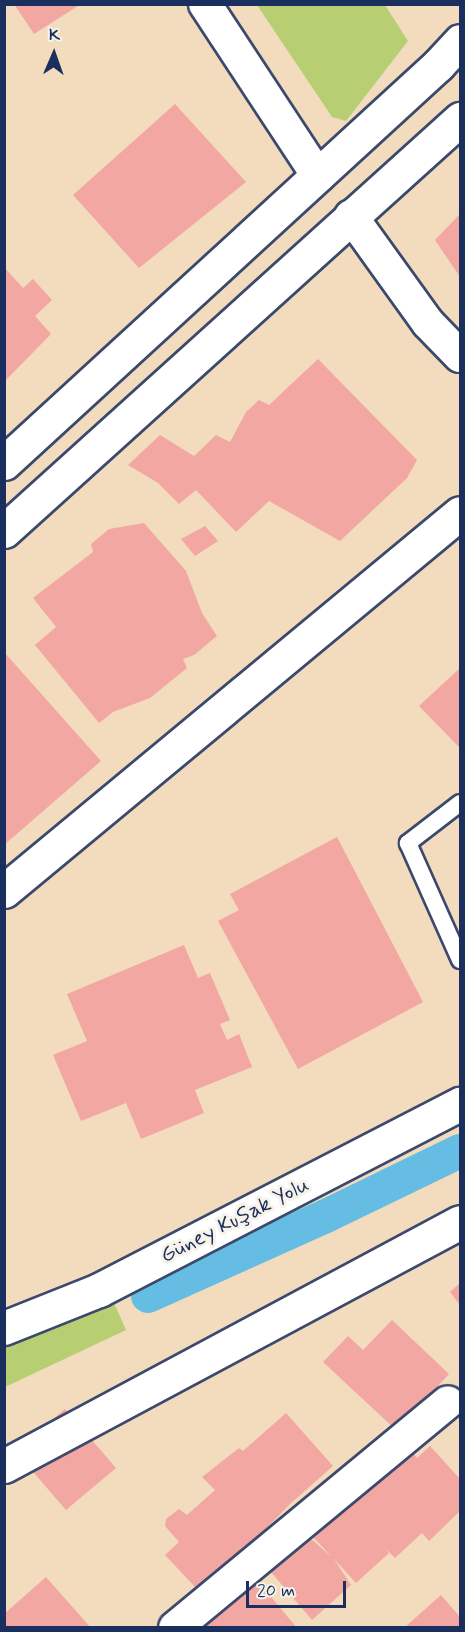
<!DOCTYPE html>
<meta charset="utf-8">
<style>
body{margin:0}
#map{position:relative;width:465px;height:1632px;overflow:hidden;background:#f2dcbd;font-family:Mynerve,sans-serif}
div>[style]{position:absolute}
.green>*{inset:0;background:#b7ce73}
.canal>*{height:34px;margin:-17px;padding:0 17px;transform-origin:17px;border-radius:17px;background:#66bde3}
.building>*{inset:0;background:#f2a7a2}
.roads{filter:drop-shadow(2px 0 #3b496c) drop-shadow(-2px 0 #3b496c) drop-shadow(0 2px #3b496c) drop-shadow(0 -2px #3b496c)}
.service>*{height:16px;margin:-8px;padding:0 8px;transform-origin:8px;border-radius:8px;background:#fff}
.minor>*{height:32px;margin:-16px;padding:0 16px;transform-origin:16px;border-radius:16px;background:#fff}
.secondary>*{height:33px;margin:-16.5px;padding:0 16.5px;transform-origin:16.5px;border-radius:16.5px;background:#fff}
span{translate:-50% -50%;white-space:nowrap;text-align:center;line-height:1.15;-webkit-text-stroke:6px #f7f3e8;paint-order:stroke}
.street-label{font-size:22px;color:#1b2f5e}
.frame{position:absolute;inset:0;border:6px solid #1b2f5e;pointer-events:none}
.north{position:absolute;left:24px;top:24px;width:60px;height:60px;-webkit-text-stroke:4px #f7f3e8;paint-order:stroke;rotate:2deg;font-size:16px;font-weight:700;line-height:24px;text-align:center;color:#1b2f5e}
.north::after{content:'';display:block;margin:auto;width:21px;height:27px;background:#1b2f5e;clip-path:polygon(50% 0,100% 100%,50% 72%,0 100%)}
.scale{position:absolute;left:246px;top:1581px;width:100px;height:27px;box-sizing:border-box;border:3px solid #1b2f5e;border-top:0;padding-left:8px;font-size:18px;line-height:21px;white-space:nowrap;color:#1b2f5e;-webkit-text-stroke:4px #f7f3e8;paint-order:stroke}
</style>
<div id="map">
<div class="green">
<i style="clip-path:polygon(257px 5px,385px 5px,408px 41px,346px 121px,332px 117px)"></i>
<i style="clip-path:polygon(107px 1287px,126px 1330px,5px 1387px,4px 1331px)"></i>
</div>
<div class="canal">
<i style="left:148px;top:1296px;width:195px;rotate:-24.2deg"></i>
<i style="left:326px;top:1216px;width:149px;rotate:-25.9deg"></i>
</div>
<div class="building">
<i style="clip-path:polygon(14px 4px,81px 4px,34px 34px)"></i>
<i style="clip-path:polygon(175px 104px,246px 182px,139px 268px,73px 195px)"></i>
<i style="clip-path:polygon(460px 214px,460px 277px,435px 240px)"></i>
<i style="clip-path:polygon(4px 267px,23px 288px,33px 279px,52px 300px,35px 316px,51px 334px,4px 382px)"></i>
<i style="clip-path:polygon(318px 359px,417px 460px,407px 478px,340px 541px,269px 501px,236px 532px,196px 490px,179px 504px,158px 483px,128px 465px,160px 435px,194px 456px,216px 435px,230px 442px,246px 412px,259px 400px,269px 405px)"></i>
<i style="clip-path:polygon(144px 523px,186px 571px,202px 613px,217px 636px,194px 655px,183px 659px,187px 668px,150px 698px,113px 712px,99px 723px,35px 645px,56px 627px,33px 598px,93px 552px,91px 544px,109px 529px)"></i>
<i style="clip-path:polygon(205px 526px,218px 541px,195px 556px,181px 539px)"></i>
<i style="clip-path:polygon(4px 652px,101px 761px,4px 845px)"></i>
<i style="clip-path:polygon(460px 668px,460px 748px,419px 706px)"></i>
<i style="clip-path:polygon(337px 837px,423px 1002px,298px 1069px,218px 921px,239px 910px,230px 894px)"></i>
<i style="clip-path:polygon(184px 945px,198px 978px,210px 973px,230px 1020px,220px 1024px,227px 1040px,239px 1034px,252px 1067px,195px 1090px,204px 1113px,141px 1139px,126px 1103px,81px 1121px,53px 1055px,87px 1041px,67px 994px)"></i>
<i style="clip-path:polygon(460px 1283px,460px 1305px,450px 1292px)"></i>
<i style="clip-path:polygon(392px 1320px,449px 1374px,396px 1430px,323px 1362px,348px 1336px,363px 1350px)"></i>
<i style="clip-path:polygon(65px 1409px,116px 1468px,66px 1510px,15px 1451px)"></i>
<i style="clip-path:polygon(286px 1413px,333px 1466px,290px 1504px,258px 1537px,261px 1540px,210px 1587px,204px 1581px,196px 1588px,165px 1555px,179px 1542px,165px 1526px,166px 1519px,179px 1509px,187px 1515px,215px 1490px,202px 1477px,239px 1448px,243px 1451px)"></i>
<i style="clip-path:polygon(430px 1446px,460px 1479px,460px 1511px,429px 1541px,422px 1533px,395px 1558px,383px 1546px,389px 1553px,356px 1583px,334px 1559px,351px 1585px,312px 1620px,270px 1571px,310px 1538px,332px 1557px,313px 1537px,374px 1479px,377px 1482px,412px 1452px,417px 1458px)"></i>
<i style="clip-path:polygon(251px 1573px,297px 1628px,187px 1628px)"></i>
<i style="clip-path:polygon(46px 1577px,91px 1628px,4px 1628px,4px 1614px)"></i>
<i style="clip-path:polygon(441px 1595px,460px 1617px,460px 1628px,404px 1628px)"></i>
</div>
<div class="roads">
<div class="service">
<i style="left:460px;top:803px;width:66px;rotate:142.4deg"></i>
<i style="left:408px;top:843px;width:128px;rotate:66deg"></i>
</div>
<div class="minor">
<i style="left:205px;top:4px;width:206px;rotate:56.7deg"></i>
<i style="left:351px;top:216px;width:132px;rotate:54.3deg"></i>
<i style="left:428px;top:323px;width:46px;rotate:45.9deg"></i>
<i style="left:175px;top:1628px;width:354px;rotate:-39.6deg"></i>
</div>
<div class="secondary">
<i style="left:4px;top:463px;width:589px;rotate:-42.52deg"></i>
<i style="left:438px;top:65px;width:33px;rotate:-47deg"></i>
<i style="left:4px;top:531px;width:615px;rotate:-42.1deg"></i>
<i style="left:4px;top:891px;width:592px;rotate:-39.66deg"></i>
<i style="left:4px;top:1328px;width:102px;rotate:-21.8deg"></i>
<i style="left:99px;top:1290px;width:406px;rotate:-27.3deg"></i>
<i style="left:4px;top:1466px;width:517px;rotate:-28.15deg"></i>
</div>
</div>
<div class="street-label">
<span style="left:235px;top:1221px;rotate:-27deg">Güney Kuşak Yolu</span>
</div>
<div class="frame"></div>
<div class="north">K</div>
<div class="scale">20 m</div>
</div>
